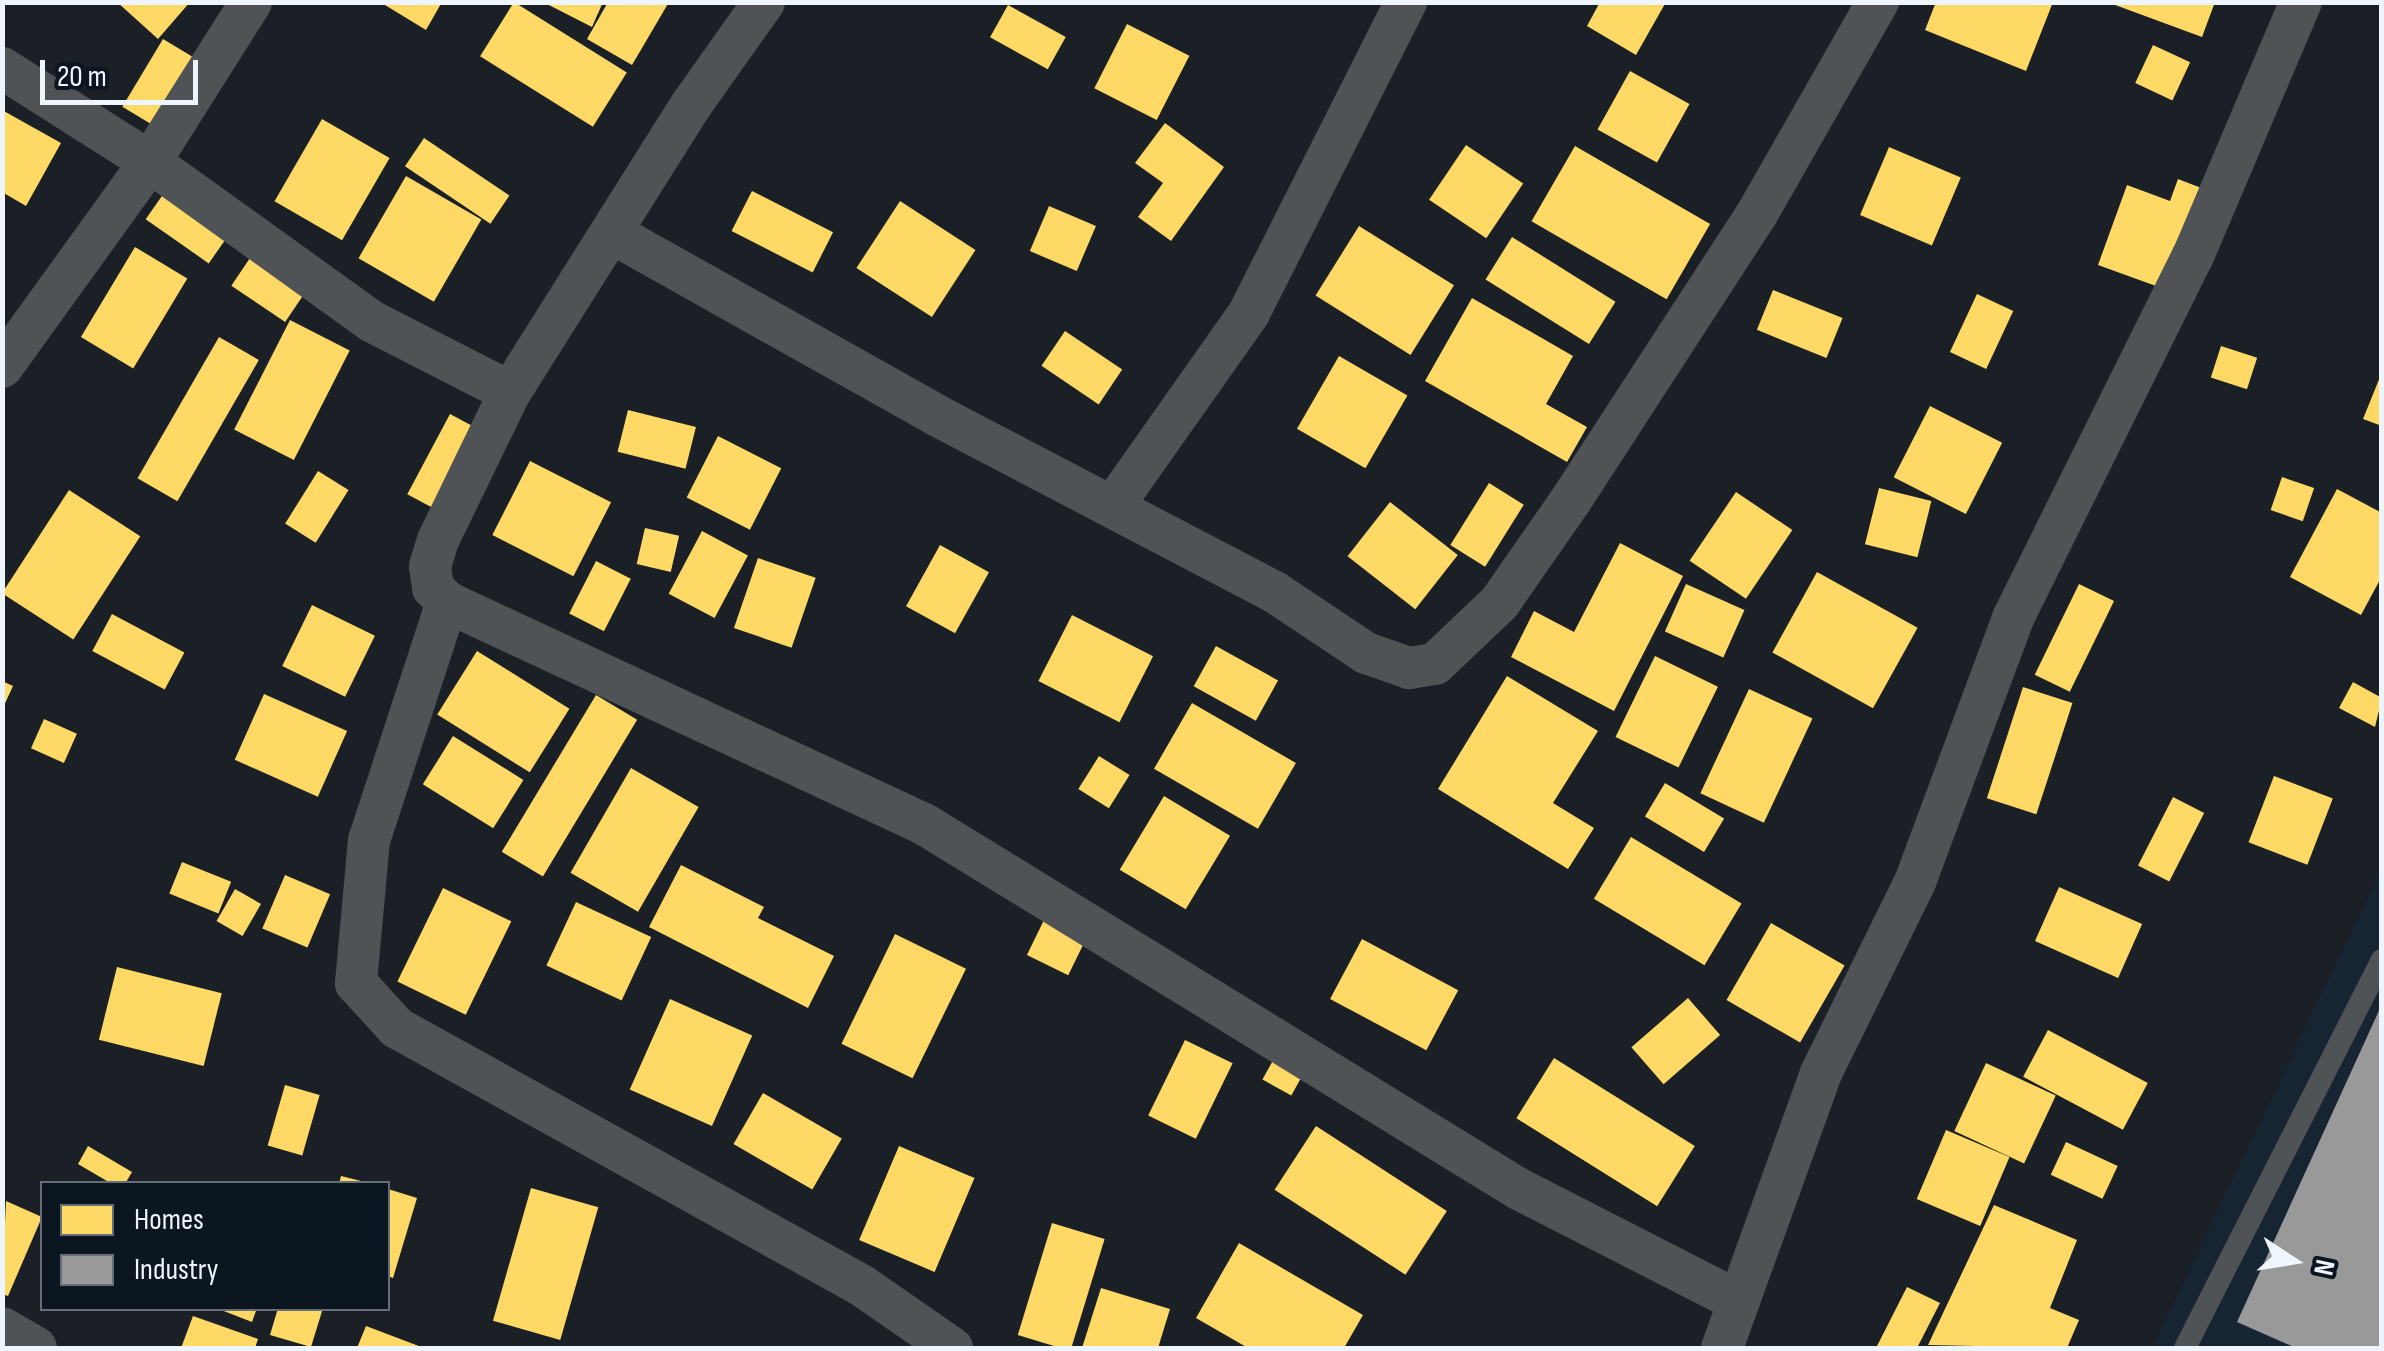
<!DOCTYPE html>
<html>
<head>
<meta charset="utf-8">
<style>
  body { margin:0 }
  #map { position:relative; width:2384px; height:1351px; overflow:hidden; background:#1a2025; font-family:"Sofia Sans Condensed",sans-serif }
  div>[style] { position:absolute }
  .built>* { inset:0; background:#172533 }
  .homes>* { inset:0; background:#ffd966; transform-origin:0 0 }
  .industry>* { inset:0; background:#999 }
  .lane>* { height:22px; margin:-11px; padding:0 11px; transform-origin:11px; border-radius:11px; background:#505355 }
  .street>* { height:42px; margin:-21px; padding:0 21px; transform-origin:21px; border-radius:21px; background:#505355 }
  span { translate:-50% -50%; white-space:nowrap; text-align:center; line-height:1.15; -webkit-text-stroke:10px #0c1621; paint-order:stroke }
  .frame { position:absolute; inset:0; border:5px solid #eef5fc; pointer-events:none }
  .legend { position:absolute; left:40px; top:1181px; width:350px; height:130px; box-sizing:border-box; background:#0c1621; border:2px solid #666f79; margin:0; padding:12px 18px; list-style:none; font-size:30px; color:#eef5fc }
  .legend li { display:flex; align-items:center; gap:20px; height:50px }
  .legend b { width:50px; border:2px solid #666f79 }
  .north { position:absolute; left:2244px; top:1211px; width:100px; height:100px; -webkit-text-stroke:8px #0c1621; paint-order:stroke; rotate:102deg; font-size:28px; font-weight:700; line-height:40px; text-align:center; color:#eef5fc }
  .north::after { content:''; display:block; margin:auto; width:35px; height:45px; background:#eef5fc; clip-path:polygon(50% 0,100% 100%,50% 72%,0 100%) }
  .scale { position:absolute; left:40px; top:60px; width:158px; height:45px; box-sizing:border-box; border:5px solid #eef5fc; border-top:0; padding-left:12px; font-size:30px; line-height:35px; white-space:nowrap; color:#eef5fc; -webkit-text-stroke:8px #0c1621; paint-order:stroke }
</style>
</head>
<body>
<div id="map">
  <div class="built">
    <i style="clip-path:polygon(2381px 870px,2381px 1348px,2152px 1348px)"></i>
  </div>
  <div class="homes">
    <i style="clip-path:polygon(117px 2px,190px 2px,158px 39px)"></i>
    <i style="clip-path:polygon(380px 2px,442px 2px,426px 30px)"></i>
    <i style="left:514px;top:2px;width:133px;height:64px;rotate:32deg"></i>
    <i style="clip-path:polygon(543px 2px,603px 2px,592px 27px)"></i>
    <i style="clip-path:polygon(608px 2px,669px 2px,632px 65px,587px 39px)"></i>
    <i style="clip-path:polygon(1600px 2px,1666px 2px,1636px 55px,1587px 26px)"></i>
    <i style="clip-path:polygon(1936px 2px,2053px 2px,2026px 71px,1925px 30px)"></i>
    <i style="clip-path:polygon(2107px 2px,2215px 2px,2202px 37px)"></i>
    <i style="left:1008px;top:5px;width:66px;height:37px;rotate:29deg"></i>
    <i style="left:1127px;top:24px;width:70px;height:72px;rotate:27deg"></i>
    <i style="left:163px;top:39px;width:49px;height:79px;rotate:31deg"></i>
    <i style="left:2153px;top:45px;width:41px;height:42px;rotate:25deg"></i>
    <i style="left:1630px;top:71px;width:68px;height:67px;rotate:29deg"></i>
    <i style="clip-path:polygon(2px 110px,61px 143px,26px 206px,2px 192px)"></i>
    <i style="left:322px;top:119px;width:78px;height:95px;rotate:30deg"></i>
    <i style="clip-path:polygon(1165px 123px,1224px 167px,1171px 241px,1138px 217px,1163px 183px,1135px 163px)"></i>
    <i style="left:424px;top:138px;width:103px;height:34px;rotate:34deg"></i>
    <i style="left:1466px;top:145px;width:69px;height:66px;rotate:34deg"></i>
    <i style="left:1575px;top:146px;width:156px;height:87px;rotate:30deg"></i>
    <i style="left:1889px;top:147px;width:78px;height:74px;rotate:23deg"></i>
    <i style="left:406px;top:176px;width:87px;height:95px;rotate:30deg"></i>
    <i style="clip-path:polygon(2178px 179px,2204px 189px,2167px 290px,2098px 265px,2127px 185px,2170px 201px)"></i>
    <i style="left:752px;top:191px;width:91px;height:45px;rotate:27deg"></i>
    <i style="left:164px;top:193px;width:77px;height:32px;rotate:35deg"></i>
    <i style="left:900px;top:201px;width:90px;height:80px;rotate:33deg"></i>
    <i style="left:1049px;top:206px;width:51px;height:49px;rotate:23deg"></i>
    <i style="left:1359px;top:226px;width:112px;height:82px;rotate:32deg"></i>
    <i style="left:1512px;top:237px;width:122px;height:50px;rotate:32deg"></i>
    <i style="left:135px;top:247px;width:61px;height:105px;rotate:31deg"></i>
    <i style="left:252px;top:255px;width:65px;height:37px;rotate:34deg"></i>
    <i style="left:1773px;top:290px;width:75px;height:43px;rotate:22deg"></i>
    <i style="left:1977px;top:294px;width:40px;height:64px;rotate:25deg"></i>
    <i style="clip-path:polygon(1472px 298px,1573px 356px,1546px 404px,1587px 427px,1567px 462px,1425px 381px)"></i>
    <i style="left:290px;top:320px;width:67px;height:123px;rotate:27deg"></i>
    <i style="left:1065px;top:331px;width:69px;height:42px;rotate:34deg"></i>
    <i style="left:219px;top:337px;width:46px;height:163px;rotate:30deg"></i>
    <i style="left:2221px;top:346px;width:38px;height:33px;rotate:18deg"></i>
    <i style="left:1339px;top:356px;width:79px;height:84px;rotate:30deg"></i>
    <i style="clip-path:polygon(2382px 372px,2382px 426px,2363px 419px)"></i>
    <i style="left:1930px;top:406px;width:81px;height:80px;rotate:27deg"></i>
    <i style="left:628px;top:410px;width:70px;height:43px;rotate:14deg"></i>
    <i style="left:450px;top:414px;width:43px;height:91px;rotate:28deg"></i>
    <i style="left:718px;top:436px;width:71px;height:69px;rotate:27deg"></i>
    <i style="left:530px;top:461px;width:91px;height:83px;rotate:27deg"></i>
    <i style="left:318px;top:471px;width:36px;height:62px;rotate:32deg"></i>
    <i style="left:2282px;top:477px;width:34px;height:35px;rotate:19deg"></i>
    <i style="left:1489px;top:483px;width:41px;height:73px;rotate:32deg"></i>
    <i style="left:1879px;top:488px;width:54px;height:58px;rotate:14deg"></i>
    <i style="clip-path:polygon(2337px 489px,2382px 513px,2382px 576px,2361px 615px,2290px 577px)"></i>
    <i style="left:69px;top:490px;width:85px;height:123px;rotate:33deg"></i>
    <i style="left:1736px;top:492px;width:68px;height:83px;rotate:34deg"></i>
    <i style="left:1390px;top:502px;width:86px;height:69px;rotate:38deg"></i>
    <i style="left:645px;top:528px;width:35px;height:37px;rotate:13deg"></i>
    <i style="left:702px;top:531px;width:52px;height:71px;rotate:28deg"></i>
    <i style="clip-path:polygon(1620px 543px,1683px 576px,1614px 711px,1511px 657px,1534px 611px,1574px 632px)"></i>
    <i style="left:940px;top:545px;width:56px;height:70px;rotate:29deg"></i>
    <i style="left:758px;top:558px;width:61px;height:74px;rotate:19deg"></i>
    <i style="left:596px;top:561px;width:39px;height:59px;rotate:27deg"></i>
    <i style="left:1817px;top:572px;width:115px;height:92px;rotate:29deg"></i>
    <i style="left:1686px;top:584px;width:64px;height:52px;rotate:24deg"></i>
    <i style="left:2079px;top:584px;width:39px;height:101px;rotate:26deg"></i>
    <i style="left:312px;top:605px;width:70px;height:68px;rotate:26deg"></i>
    <i style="left:112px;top:614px;width:82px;height:42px;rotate:28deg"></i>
    <i style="left:1072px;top:615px;width:91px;height:74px;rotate:27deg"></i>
    <i style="left:1216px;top:646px;width:71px;height:46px;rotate:29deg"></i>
    <i style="left:477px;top:651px;width:109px;height:75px;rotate:32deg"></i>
    <i style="left:1655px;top:656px;width:70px;height:90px;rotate:26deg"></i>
    <i style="clip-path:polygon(1507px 676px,1598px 731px,1553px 803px,1594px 828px,1568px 869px,1438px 789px)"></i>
    <i style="clip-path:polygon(2px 681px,13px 686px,2px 710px)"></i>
    <i style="clip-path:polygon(2353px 682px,2382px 698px,2375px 727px,2339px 708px)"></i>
    <i style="left:2023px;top:687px;width:52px;height:117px;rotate:18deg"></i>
    <i style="left:1749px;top:689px;width:70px;height:115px;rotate:25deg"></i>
    <i style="left:264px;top:694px;width:91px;height:72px;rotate:24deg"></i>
    <i style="left:596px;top:695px;width:48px;height:183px;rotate:31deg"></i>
    <i style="left:1192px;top:703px;width:120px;height:76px;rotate:30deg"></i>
    <i style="left:44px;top:719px;width:36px;height:32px;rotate:24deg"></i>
    <i style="left:453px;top:736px;width:83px;height:57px;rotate:32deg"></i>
    <i style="left:1099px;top:756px;width:36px;height:39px;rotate:32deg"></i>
    <i style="left:631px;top:768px;width:78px;height:121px;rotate:30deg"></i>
    <i style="left:2274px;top:776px;width:63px;height:71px;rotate:21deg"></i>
    <i style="left:1665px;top:783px;width:69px;height:39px;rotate:31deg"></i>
    <i style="left:1164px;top:796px;width:77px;height:86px;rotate:31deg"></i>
    <i style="left:2173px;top:797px;width:35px;height:77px;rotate:27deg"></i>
    <i style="left:1631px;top:837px;width:129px;height:72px;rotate:31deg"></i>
    <i style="left:182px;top:862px;width:53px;height:34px;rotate:22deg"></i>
    <i style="clip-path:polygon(681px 865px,764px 907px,758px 918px,834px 956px,808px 1008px,649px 927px)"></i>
    <i style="left:285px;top:875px;width:49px;height:58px;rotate:23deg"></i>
    <i style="left:2059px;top:887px;width:91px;height:59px;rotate:24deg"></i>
    <i style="left:443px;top:888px;width:76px;height:104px;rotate:26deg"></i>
    <i style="left:235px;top:889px;width:30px;height:37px;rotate:30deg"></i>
    <i style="left:576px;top:902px;width:83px;height:70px;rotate:25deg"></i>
    <i style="left:1044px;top:920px;width:46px;height:39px;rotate:26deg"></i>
    <i style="left:1771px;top:923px;width:85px;height:89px;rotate:30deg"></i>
    <i style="left:895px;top:934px;width:79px;height:122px;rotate:26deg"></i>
    <i style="left:1362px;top:939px;width:109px;height:68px;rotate:28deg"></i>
    <i style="left:117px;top:967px;width:108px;height:75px;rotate:14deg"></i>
    <i style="left:1688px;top:998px;width:49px;height:75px;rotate:49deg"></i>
    <i style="left:670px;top:999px;width:90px;height:99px;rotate:24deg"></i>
    <i style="left:2048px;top:1030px;width:113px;height:53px;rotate:28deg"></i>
    <i style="left:1185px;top:1040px;width:53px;height:84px;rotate:26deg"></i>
    <i style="left:1276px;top:1055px;width:33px;height:28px;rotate:29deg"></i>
    <i style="left:1554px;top:1058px;width:166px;height:71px;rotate:32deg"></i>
    <i style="left:1986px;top:1063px;width:77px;height:75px;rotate:25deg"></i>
    <i style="left:285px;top:1085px;width:36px;height:63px;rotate:16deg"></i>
    <i style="left:763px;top:1093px;width:91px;height:59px;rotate:30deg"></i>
    <i style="left:1316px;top:1126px;width:156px;height:76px;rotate:33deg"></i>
    <i style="left:1946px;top:1130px;width:69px;height:75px;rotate:23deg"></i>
    <i style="left:2066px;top:1142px;width:57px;height:36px;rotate:25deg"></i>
    <i style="clip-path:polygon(88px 1146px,132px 1172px,125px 1184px,112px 1184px,78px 1164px)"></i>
    <i style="left:899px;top:1146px;width:82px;height:102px;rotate:23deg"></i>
    <i style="clip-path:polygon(341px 1176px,365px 1182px,365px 1184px,339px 1184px)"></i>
    <i style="left:531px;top:1188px;width:70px;height:138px;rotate:16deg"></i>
    <i style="clip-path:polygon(388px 1189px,417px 1198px,393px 1278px,388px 1276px)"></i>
    <i style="clip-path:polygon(6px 1201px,42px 1217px,8px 1296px,2px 1294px)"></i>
    <i style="clip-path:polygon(1994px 1205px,2077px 1240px,2050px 1308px,2079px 1320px,2067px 1348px,1928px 1345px)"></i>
    <i style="left:1052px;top:1223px;width:55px;height:117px;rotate:17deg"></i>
    <i style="clip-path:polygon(1239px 1243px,1363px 1315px,1344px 1348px,1248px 1348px,1196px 1318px)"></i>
    <i style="clip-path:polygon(1907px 1287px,1940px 1303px,1917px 1348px,1882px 1348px,1877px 1346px)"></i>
    <i style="clip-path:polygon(1101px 1288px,1170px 1309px,1158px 1348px,1082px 1348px)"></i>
    <i style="clip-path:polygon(216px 1308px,257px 1308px,252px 1322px)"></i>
    <i style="clip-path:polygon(278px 1308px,323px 1308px,311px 1347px,270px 1335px)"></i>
    <i style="clip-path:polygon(193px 1316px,258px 1339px,255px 1348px,181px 1348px)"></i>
    <i style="clip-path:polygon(366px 1326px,424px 1348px,357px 1348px)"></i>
  </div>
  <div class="industry">
    <i style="clip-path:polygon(2382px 1004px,2382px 1348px,2296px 1348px,2237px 1322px)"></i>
  </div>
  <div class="lane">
    <i style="left:2185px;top:1348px;width:435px;rotate:-63.1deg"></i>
  </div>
  <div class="street">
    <i style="left:764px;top:2px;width:126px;rotate:125.3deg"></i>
    <i style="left:691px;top:105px;width:339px;rotate:122.2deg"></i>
    <i style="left:510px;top:392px;width:165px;rotate:115.9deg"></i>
    <i style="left:438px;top:540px;width:27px;rotate:107deg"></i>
    <i style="left:430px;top:566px;width:22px;rotate:82deg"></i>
    <i style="left:433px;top:588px;width:20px;rotate:45deg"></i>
    <i style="left:447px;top:602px;width:526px;rotate:24.96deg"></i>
    <i style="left:924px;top:824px;width:698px;rotate:31.53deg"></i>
    <i style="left:1519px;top:1189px;width:244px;rotate:27.1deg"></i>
    <i style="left:2px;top:68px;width:175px;rotate:32.4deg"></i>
    <i style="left:150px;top:162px;width:272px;rotate:35.7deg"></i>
    <i style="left:371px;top:321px;width:156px;rotate:27.1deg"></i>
    <i style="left:612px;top:233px;width:372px;rotate:29.3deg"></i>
    <i style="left:936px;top:415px;width:380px;rotate:27.6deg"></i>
    <i style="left:1273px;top:591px;width:112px;rotate:33.7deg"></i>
    <i style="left:1366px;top:653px;width:46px;rotate:19.2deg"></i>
    <i style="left:1409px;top:668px;width:26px;rotate:-9deg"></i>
    <i style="left:1435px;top:664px;width:90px;rotate:-43.6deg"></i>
    <i style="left:1500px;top:602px;width:124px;rotate:-55.2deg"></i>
    <i style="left:1571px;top:500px;width:343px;rotate:-57deg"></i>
    <i style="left:1758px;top:212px;width:242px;rotate:-60.3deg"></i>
    <i style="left:2px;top:367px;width:253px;rotate:-54.2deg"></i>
    <i style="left:150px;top:162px;width:189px;rotate:-57.7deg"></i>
    <i style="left:1113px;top:506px;width:236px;rotate:-54.8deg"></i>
    <i style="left:1249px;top:313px;width:348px;rotate:-63.2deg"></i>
    <i style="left:447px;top:602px;width:250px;rotate:108.1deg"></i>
    <i style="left:369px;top:840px;width:144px;rotate:95.2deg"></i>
    <i style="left:356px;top:983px;width:61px;rotate:47.7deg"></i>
    <i style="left:397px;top:1028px;width:530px;rotate:28.98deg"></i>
    <i style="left:861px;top:1285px;width:111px;rotate:34.7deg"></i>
    <i style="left:2px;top:1328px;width:39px;rotate:30deg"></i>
    <i style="left:1722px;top:1348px;width:292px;rotate:-70.2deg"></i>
    <i style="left:1821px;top:1073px;width:213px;rotate:-63.8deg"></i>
    <i style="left:1915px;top:882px;width:282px;rotate:-69.6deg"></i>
    <i style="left:2013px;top:618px;width:404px;rotate:-63.6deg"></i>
    <i style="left:2193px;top:256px;width:276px;rotate:-67deg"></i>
  </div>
  <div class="frame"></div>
  <ul class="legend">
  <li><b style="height:28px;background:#ffd966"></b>Homes</li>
  <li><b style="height:28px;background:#999"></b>Industry</li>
  </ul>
  <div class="north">N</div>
  <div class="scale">20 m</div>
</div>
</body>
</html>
